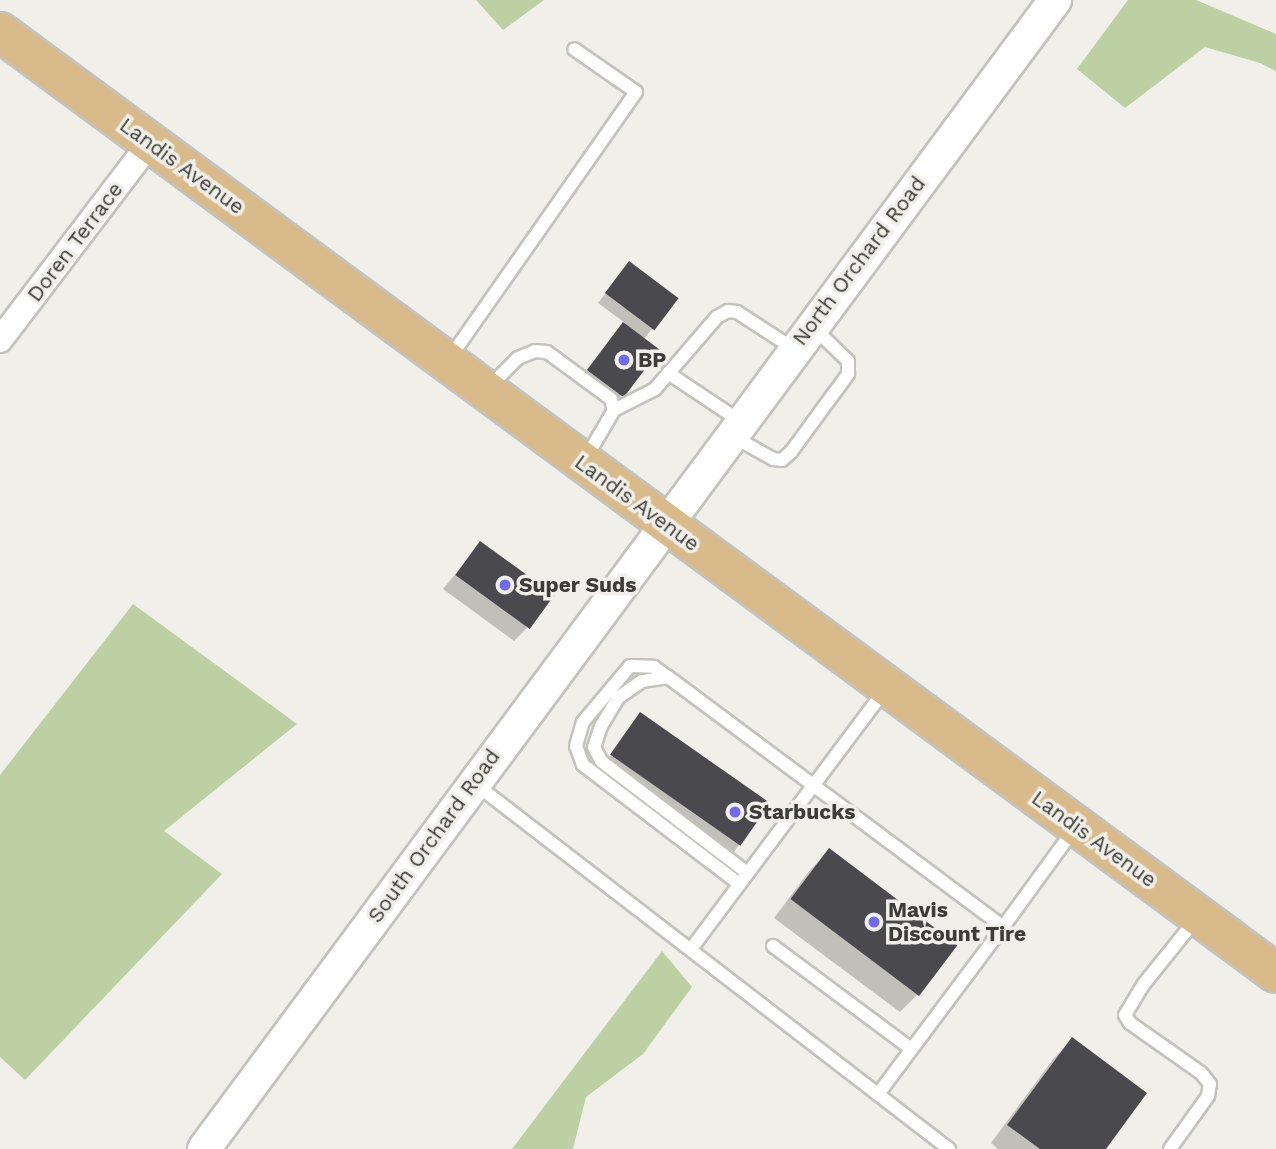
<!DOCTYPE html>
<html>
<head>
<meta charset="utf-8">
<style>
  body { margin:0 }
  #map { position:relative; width:1276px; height:1149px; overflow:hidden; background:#f0efe9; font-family:"Work Sans",sans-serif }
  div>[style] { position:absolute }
  .green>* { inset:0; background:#bcd0a3 }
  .shadow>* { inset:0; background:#0003; transform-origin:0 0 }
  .building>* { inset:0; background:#49494e; transform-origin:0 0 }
  .roads { filter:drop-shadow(2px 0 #c3c2bc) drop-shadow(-2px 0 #c3c2bc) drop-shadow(0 2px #c3c2bc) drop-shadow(0 -2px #c3c2bc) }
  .service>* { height:12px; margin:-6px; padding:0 6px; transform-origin:6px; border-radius:6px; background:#fff }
  .minor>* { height:24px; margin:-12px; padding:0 12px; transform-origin:12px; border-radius:12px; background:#fff }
  .tertiary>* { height:32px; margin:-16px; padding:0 16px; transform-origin:16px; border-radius:16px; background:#fff }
  .primary>* { height:38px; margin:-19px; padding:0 19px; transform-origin:19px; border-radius:19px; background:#d8ba8b }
  .dots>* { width:19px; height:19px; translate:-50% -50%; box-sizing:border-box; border:4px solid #f0efe9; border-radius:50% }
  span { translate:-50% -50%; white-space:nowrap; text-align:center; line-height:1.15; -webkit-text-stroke:7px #f0efe9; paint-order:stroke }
  .street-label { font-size:21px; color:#3c3c39 }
  .poi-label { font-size:21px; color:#3c3c39; font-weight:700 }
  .left { translate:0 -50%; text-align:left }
</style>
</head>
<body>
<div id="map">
  <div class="green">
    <i style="clip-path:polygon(476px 0,544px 0,503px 30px)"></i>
    <i style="clip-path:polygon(1128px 0,1196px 0,1276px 34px,1276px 71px,1260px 63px,1205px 47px,1125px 108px,1077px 69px)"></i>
    <i style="clip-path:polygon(133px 604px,297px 724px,164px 831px,222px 874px,25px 1080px,0 1057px,0 775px)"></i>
    <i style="clip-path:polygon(662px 951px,692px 987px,643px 1054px,586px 1097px,573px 1149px,512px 1149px)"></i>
  </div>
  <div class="shadow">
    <i style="clip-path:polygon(629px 263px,677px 298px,643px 340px,619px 400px,584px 375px,625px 323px,598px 303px)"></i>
    <i style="clip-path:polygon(481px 543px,527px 628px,514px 641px,443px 589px)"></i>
    <i style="left:640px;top:714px;width:156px;height:68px;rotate:35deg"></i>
    <i style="clip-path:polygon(829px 851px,918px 994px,900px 1012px,774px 918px,811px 869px)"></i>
    <i style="clip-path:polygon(1072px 1040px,1104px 1149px,998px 1149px,991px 1143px,1054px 1058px)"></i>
  </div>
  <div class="building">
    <i style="left:629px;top:261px;width:62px;height:40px;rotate:37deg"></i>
    <i style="left:623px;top:322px;width:46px;height:60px;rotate:37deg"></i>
    <i style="left:480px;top:541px;width:92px;height:42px;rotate:36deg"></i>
    <i style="left:640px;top:712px;width:159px;height:52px;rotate:35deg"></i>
    <i style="left:829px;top:848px;width:161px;height:64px;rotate:37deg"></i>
    <i style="clip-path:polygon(1072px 1037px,1147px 1093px,1106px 1149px,1040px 1149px,1007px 1125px)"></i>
  </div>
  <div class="roads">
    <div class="service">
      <i style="left:449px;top:359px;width:326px;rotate:-55deg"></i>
      <i style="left:636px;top:92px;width:75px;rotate:-145.3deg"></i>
      <i style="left:668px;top:373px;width:87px;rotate:33.7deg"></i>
      <i style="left:488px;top:388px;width:42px;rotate:-45deg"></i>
      <i style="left:518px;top:358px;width:18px;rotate:-22deg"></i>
      <i style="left:535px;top:351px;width:12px;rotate:5deg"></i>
      <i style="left:547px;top:352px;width:79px;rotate:36.3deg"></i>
      <i style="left:611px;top:399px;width:11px;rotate:75deg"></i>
      <i style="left:614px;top:410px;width:56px;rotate:120.3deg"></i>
      <i style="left:614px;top:410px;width:46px;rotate:-27.1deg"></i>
      <i style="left:655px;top:389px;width:95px;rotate:-49.3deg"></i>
      <i style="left:717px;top:317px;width:13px;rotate:-29deg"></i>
      <i style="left:728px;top:311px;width:9px;rotate:6deg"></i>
      <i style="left:737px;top:312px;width:68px;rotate:33deg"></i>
      <i style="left:734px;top:437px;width:45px;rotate:29.4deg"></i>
      <i style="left:773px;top:459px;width:9px;rotate:6deg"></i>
      <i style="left:782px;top:460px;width:12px;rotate:-42deg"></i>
      <i style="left:791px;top:452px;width:97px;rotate:-53.8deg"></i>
      <i style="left:848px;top:374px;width:13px;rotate:-90deg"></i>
      <i style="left:848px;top:361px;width:47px;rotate:-135.9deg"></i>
      <i style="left:668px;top:677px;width:26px;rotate:171deg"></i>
      <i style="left:642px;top:681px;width:29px;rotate:145deg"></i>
      <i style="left:618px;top:698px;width:33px;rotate:121deg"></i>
      <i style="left:601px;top:726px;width:22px;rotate:108deg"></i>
      <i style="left:594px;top:747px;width:16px;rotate:63deg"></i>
      <i style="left:601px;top:761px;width:183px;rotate:37.4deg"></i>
      <i style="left:474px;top:783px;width:600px;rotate:37.62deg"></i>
      <i style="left:738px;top:883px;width:195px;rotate:-142.7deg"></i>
      <i style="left:583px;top:765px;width:20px;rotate:-110deg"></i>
      <i style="left:576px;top:746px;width:25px;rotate:-74deg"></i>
      <i style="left:583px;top:722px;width:73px;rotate:-50deg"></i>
      <i style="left:630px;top:666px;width:24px;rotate:2deg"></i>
      <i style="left:654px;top:667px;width:17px;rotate:36deg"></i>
      <i style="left:668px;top:677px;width:418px;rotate:36.7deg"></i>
      <i style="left:1003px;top:927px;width:209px;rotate:126.8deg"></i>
      <i style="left:1003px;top:927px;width:122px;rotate:-54deg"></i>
      <i style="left:773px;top:946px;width:172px;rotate:36.7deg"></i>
      <i style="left:691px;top:949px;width:324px;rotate:-53.2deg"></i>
      <i style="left:1170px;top:1149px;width:65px;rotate:-54.4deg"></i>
      <i style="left:1208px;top:1096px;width:12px;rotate:-81deg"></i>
      <i style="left:1210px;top:1084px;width:14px;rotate:-129deg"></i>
      <i style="left:1201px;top:1073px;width:87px;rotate:-144.8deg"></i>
      <i style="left:1130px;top:1023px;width:9px;rotate:-122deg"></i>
      <i style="left:1125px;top:1015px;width:35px;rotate:-59deg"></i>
      <i style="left:1143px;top:985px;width:85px;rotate:-51.2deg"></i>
    </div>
    <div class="minor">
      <i style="left:0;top:340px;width:248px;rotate:-52.7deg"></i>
    </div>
    <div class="tertiary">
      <i style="left:204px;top:1149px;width:1430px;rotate:-53.47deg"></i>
    </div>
    <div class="primary">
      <i style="left:0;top:32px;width:1585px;rotate:36.41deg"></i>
    </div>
  </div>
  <div class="dots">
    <i style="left:624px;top:360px;background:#706ce6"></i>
    <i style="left:505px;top:585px;background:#706ce6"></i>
    <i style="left:735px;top:812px;background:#706ce6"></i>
    <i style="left:874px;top:922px;background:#706ce6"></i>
  </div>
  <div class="street-label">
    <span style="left:182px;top:166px;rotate:36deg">Landis Avenue</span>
    <span style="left:75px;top:242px;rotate:-53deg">Doren Terrace</span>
    <span style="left:859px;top:261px;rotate:-53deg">North Orchard Road</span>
    <span style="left:637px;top:503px;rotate:36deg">Landis Avenue</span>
    <span style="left:434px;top:836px;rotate:-54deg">South Orchard Road</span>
    <span style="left:1094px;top:839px;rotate:36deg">Landis Avenue</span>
  </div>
  <div class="poi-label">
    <span class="left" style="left:638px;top:360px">BP</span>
    <span class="left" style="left:519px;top:585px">Super Suds</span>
    <span class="left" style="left:749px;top:812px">Starbucks</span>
    <span class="left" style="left:888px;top:922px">Mavis<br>Discount Tire</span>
  </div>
</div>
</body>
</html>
